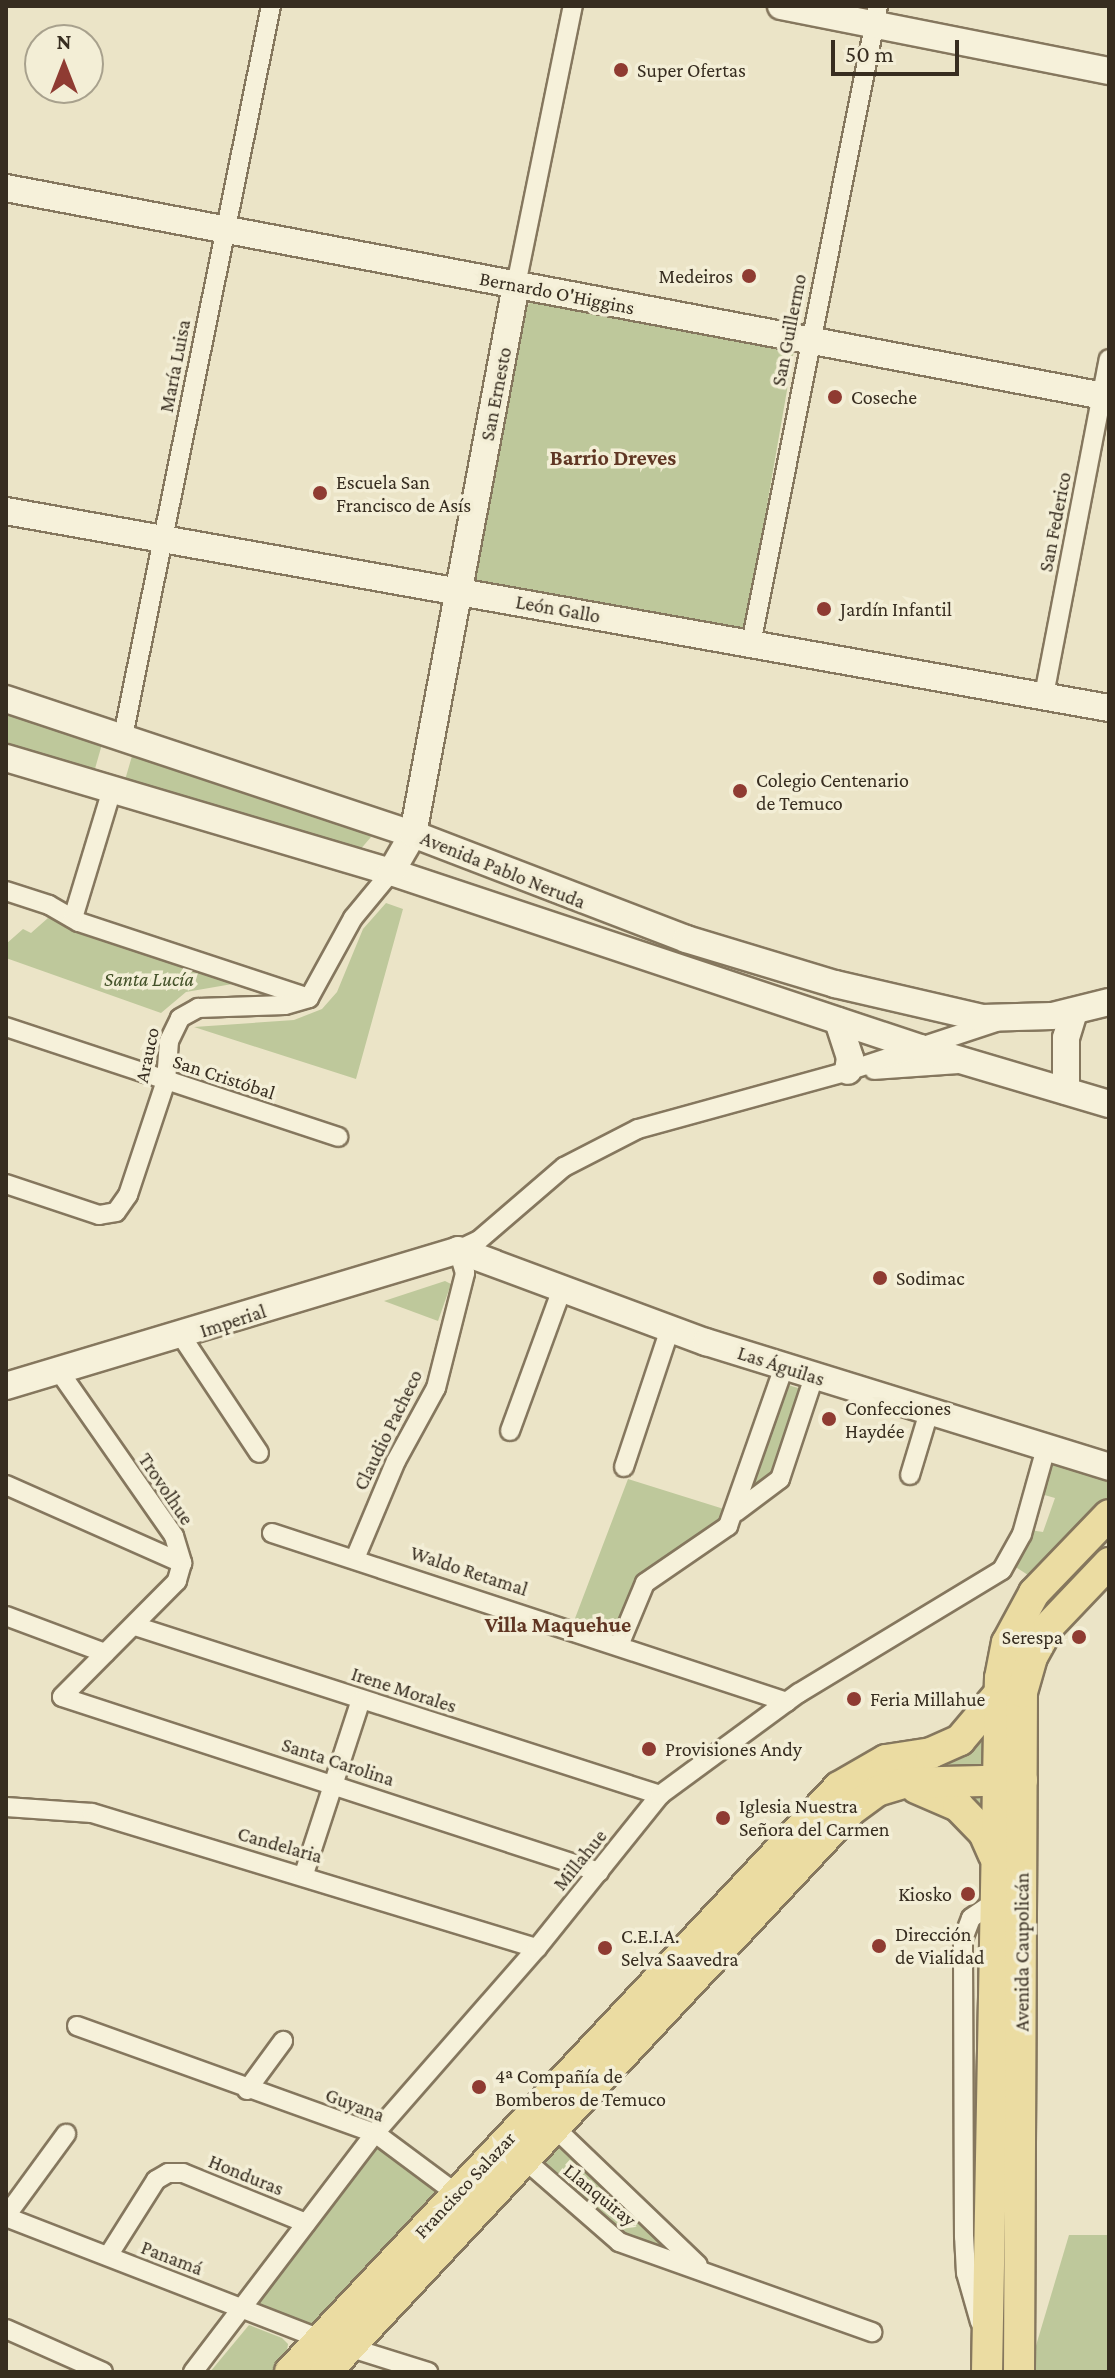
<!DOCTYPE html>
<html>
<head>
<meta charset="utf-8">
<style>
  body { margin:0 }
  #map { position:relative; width:1115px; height:2378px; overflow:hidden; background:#ebe4c7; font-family:"Crimson Pro",serif }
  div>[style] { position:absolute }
  .green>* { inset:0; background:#bec89b; transform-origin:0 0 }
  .roads { filter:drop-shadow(2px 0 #85775e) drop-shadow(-2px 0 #85775e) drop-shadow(0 2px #85775e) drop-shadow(0 -2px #85775e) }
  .street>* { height:18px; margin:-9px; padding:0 9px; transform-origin:9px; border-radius:9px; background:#f6f1da }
  .secondary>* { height:26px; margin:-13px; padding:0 13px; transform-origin:13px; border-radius:13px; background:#f6f1da }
  .primary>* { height:30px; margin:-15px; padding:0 15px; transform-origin:15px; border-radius:15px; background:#ebdca2 }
  .dots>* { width:22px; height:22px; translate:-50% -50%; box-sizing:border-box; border:4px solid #f3eed6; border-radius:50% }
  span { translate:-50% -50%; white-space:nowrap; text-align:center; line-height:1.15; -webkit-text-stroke:7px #f3eed6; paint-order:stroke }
  .poi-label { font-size:20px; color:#372d20 }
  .left { translate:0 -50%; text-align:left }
  .right { translate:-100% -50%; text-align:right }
  .street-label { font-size:20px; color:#372d20 }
  .park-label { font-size:20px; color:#435128; font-style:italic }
  .neighbourhood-label { font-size:22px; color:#603623; font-weight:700 }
  .frame { position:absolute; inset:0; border:8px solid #372d20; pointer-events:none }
  .north { position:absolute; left:24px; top:24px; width:80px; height:80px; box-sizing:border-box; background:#f3eed6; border:2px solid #a8a18d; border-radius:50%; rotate:0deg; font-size:22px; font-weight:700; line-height:32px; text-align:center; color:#372d20 }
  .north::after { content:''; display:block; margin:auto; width:28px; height:36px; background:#8f3b32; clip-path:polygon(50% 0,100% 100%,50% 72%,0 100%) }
  .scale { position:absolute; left:831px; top:40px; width:128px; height:36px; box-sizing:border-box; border:4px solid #372d20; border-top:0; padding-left:10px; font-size:24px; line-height:28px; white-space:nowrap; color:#372d20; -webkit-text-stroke:6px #f3eed6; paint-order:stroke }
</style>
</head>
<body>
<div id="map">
  <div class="green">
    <i style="clip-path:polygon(538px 297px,794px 350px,746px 626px,738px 632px,478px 588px,474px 572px,523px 309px)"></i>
    <i style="left:6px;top:709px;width:102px;height:35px;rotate:16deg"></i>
    <i style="clip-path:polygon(132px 756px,365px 829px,371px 837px,359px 851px,125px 780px)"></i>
    <i style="clip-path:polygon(386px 903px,403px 909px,356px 1079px,194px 1027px,294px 1020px,322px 1009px,337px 992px,363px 929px)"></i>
    <i style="clip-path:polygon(48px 918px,74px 926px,244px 982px,186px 992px,161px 1013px,6px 958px,6px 944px,23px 929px,31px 933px)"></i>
    <i style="clip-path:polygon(445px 1281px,451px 1284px,438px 1321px,384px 1301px)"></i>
    <i style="clip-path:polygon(781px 1383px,805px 1390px,769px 1491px,746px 1493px)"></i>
    <i style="clip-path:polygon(1046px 1448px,1109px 1467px,1109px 1515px,1042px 1584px,1008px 1562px,1023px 1529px,1043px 1532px,1055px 1498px,1034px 1492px)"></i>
    <i style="clip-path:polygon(628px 1479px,727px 1510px,703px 1537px,644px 1571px,612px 1633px,574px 1621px)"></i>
    <i style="clip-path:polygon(997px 1696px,996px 1858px,976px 1822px,943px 1797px,903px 1783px,877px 1791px,851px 1810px,555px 2128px,700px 2267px,619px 2242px,524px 2160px,475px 2208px,456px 2194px,322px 2339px,241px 2308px,375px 2133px,456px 2193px,840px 1787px,886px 1760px,931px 1753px,960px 1740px)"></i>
    <i style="clip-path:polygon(1069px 2235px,1109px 2235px,1109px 2372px,1035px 2372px,1035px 2349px)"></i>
    <i style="clip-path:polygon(249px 2325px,282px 2338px,288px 2344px,286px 2358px,272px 2372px,210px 2372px)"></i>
  </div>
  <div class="roads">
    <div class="street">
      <i style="left:516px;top:285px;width:285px;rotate:-78.5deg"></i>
      <i style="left:751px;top:644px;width:651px;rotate:-78.74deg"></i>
      <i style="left:1044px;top:695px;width:342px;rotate:-79.1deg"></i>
      <i style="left:123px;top:736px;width:745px;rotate:-78.54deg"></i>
      <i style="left:6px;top:891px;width:45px;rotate:18deg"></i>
      <i style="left:49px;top:905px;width:34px;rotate:30deg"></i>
      <i style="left:79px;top:922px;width:242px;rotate:18.3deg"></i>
      <i style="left:73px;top:918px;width:134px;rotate:-73.1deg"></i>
      <i style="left:6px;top:1027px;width:350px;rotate:18.3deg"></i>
      <i style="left:874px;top:1070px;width:83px;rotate:-4.1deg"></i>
      <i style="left:6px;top:1184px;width:98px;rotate:18.4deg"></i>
      <i style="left:99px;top:1215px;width:17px;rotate:-10deg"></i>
      <i style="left:116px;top:1212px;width:21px;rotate:-55deg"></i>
      <i style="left:128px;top:1195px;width:120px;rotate:-71.6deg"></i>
      <i style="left:166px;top:1081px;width:40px;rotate:-85.7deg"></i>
      <i style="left:169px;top:1041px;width:25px;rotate:-64deg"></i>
      <i style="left:180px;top:1018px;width:21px;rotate:-29deg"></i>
      <i style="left:198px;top:1008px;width:87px;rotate:-2deg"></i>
      <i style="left:285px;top:1005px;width:25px;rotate:-16deg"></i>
      <i style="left:309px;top:998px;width:91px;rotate:-61.2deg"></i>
      <i style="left:353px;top:918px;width:60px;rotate:-50.4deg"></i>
      <i style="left:182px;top:1337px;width:139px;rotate:56.4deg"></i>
      <i style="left:59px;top:1371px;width:201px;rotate:55.1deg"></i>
      <i style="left:174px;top:1536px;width:28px;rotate:73deg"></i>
      <i style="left:182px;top:1563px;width:19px;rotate:106deg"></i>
      <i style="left:177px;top:1581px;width:163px;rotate:134.8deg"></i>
      <i style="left:62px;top:1697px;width:565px;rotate:18.05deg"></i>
      <i style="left:510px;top:1431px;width:148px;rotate:-69.9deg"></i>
      <i style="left:624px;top:1467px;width:145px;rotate:-71.6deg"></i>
      <i style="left:910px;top:1475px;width:66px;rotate:-73.2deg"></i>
      <i style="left:6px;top:1485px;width:193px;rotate:23.9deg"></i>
      <i style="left:736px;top:1512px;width:55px;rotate:-36.9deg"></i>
      <i style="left:780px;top:1479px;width:108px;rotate:-71.6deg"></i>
      <i style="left:272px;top:1533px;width:542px;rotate:18.17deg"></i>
      <i style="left:356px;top:1556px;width:103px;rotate:-67.2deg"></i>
      <i style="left:396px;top:1461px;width:83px;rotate:-61.3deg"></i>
      <i style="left:436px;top:1388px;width:119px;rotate:-75.8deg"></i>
      <i style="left:465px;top:1273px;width:24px;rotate:-107deg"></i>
      <i style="left:458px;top:1250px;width:23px;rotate:-25deg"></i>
      <i style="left:479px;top:1240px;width:112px;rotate:-40.7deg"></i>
      <i style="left:564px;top:1167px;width:83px;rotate:-27.2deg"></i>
      <i style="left:638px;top:1129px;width:218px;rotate:-15.4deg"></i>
      <i style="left:848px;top:1071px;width:156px;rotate:-18.3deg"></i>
      <i style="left:6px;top:1616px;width:106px;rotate:20.5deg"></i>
      <i style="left:135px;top:1626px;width:552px;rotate:17.84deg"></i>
      <i style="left:620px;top:1643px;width:65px;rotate:-67.4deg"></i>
      <i style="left:645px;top:1583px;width:101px;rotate:-34.5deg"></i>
      <i style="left:728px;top:1526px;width:169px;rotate:-70.6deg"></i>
      <i style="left:6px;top:1807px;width:86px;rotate:4deg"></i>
      <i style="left:92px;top:1813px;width:465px;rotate:16.9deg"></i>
      <i style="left:304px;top:1874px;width:183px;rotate:-71.9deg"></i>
      <i style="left:77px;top:2026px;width:317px;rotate:19.8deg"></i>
      <i style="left:375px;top:2133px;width:112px;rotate:36.7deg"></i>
      <i style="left:247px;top:2090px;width:61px;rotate:-53.7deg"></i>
      <i style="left:555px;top:2128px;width:198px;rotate:43.8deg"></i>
      <i style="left:524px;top:2159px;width:126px;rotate:41.1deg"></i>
      <i style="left:619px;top:2242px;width:269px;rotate:19.6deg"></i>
      <i style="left:6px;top:2216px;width:102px;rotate:-53.8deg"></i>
      <i style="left:6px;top:2217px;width:326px;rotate:21.2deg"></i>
      <i style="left:310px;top:2335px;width:124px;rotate:17.4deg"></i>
      <i style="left:108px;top:2256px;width:90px;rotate:-57.7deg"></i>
      <i style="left:156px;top:2180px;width:14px;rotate:-30deg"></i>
      <i style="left:168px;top:2173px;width:15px"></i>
      <i style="left:183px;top:2173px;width:133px;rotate:22.1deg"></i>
      <i style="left:980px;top:2322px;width:51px;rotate:-105.9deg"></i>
      <i style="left:966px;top:2273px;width:36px;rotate:-93deg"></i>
      <i style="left:964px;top:2237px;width:298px;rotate:-90.2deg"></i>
      <i style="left:963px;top:1939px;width:22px;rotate:-69deg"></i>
      <i style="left:971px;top:1918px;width:29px;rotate:-34deg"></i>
      <i style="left:6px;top:2329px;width:106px;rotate:23.9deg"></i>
      <i style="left:193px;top:2372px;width:300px;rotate:-52.7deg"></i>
      <i style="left:375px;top:2133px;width:246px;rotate:-48.8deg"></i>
      <i style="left:537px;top:1948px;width:196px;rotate:-51.2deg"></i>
      <i style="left:660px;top:1795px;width:172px;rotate:-36.3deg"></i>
      <i style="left:799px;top:1693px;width:237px;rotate:-31.2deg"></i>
      <i style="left:1002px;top:1570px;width:41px;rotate:-60.9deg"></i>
      <i style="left:1022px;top:1534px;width:89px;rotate:-74.4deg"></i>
    </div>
    <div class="secondary">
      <i style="left:781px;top:6px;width:334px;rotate:11.2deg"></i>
      <i style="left:6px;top:188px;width:1123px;rotate:10.73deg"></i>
      <i style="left:6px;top:511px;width:1120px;rotate:10.13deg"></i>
      <i style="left:6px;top:699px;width:429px;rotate:18.4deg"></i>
      <i style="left:413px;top:834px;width:292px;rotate:21deg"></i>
      <i style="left:686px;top:939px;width:156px;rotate:16.8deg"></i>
      <i style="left:835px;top:984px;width:151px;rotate:13deg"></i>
      <i style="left:982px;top:1018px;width:70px;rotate:-1.6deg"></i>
      <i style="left:1052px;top:1016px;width:59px;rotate:-13.8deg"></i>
      <i style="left:6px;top:758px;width:402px;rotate:16.5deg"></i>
      <i style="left:391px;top:872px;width:558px;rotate:18.4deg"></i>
      <i style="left:920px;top:1048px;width:197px;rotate:16.5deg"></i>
      <i style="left:391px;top:872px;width:44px;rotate:-59.9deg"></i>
      <i style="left:413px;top:834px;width:559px;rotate:-79.37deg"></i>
      <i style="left:838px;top:1021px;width:39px;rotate:72deg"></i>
      <i style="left:850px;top:1058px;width:13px;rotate:99deg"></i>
      <i style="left:1066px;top:1091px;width:53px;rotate:-90deg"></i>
      <i style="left:1066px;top:1038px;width:28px;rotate:-73deg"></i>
      <i style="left:6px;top:1386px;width:472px;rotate:-16.7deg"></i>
      <i style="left:458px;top:1250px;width:265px;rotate:20.4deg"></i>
      <i style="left:706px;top:1342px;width:422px;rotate:17.2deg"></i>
    </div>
    <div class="primary">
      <i style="left:916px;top:1788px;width:46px;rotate:23.2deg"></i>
      <i style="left:958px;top:1806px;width:37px;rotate:46deg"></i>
      <i style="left:984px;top:1833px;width:24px;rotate:66deg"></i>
      <i style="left:290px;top:2372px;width:802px;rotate:-46.82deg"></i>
      <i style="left:839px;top:1787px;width:54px;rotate:-29.9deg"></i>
      <i style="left:886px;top:1760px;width:46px;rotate:-8.8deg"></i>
      <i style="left:931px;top:1753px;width:32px;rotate:-24deg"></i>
      <i style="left:960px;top:1740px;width:57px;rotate:-49.9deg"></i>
      <i style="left:326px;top:2372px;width:769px;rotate:-46.95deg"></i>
      <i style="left:851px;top:1810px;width:32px;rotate:-36deg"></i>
      <i style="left:877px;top:1791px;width:27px;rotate:-17deg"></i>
      <i style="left:903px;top:1783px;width:119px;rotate:-1.4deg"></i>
      <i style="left:987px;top:2372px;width:694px;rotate:-88.93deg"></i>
      <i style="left:1000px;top:1678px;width:36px;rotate:-79deg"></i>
      <i style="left:1007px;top:1643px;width:57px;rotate:-61.6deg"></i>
      <i style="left:1034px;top:1593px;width:108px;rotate:-46.1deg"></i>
      <i style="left:1019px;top:2372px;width:680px;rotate:-89.75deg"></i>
      <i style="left:1022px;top:1692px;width:36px;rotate:-74deg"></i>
      <i style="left:1032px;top:1657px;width:35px;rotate:-61deg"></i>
      <i style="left:1049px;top:1626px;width:87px;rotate:-46.4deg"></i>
    </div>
  </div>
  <div class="dots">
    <i style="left:621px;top:70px;background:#8f3b32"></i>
    <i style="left:749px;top:276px;background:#8f3b32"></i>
    <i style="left:835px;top:397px;background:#8f3b32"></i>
    <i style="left:320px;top:493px;background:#8f3b32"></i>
    <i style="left:824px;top:609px;background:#8f3b32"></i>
    <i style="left:740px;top:791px;background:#8f3b32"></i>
    <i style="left:880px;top:1278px;background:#8f3b32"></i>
    <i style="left:829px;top:1419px;background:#8f3b32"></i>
    <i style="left:1079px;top:1637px;background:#8f3b32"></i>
    <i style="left:854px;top:1699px;background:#8f3b32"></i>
    <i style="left:649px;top:1749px;background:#8f3b32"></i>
    <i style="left:723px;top:1818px;background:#8f3b32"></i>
    <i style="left:968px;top:1894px;background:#8f3b32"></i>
    <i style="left:879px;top:1946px;background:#8f3b32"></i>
    <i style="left:605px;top:1948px;background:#8f3b32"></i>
    <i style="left:479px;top:2087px;background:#8f3b32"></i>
  </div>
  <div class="poi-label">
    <span class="left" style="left:637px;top:70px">Super Ofertas</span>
    <span class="right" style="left:733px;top:276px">Medeiros</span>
    <span class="left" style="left:851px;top:397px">Coseche</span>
    <span class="left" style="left:336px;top:494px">Escuela San<br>Francisco de Asís</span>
    <span class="left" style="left:840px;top:609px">Jardín Infantil</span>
    <span class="left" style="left:756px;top:792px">Colegio Centenario<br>de Temuco</span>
    <span class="left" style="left:896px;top:1278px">Sodimac</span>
    <span class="left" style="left:845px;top:1420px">Confecciones<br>Haydée</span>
    <span class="right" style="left:1063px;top:1637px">Serespa</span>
    <span class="left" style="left:870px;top:1699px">Feria Millahue</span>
    <span class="left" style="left:665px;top:1749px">Provisiones Andy</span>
    <span class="left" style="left:739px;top:1818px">Iglesia Nuestra<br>Señora del Carmen</span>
    <span class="right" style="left:952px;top:1894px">Kiosko</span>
    <span class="left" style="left:895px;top:1946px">Dirección<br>de Vialidad</span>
    <span class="left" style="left:621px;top:1948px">C.E.I.A.<br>Selva Saavedra</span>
    <span class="left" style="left:495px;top:2088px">4ª Compañía de<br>Bomberos de Temuco</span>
  </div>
  <div class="street-label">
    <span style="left:557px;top:293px;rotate:11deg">Bernardo O'Higgins</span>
    <span style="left:789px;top:330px;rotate:-79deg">San Guillermo</span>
    <span style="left:175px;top:366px;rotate:-79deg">María Luisa</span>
    <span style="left:496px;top:394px;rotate:-79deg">San Ernesto</span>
    <span style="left:1055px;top:522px;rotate:-79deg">San Federico</span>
    <span style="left:558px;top:609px;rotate:10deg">León Gallo</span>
    <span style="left:503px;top:870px;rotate:22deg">Avenida Pablo Neruda</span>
    <span style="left:147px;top:1055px;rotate:-78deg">Arauco</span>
    <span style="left:224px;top:1077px;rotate:18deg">San Cristóbal</span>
    <span style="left:233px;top:1321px;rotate:-18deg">Imperial</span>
    <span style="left:781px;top:1366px;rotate:18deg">Las Águilas</span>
    <span style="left:388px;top:1430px;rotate:-64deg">Claudio Pacheco</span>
    <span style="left:166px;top:1489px;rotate:56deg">Trovolhue</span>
    <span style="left:469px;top:1571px;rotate:18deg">Waldo Retamal</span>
    <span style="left:404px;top:1690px;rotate:18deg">Irene Morales</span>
    <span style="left:338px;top:1762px;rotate:18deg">Santa Carolina</span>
    <span style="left:280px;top:1845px;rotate:16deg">Candelaria</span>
    <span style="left:580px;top:1860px;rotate:-51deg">Millahue</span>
    <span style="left:1022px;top:1952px;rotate:-90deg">Avenida Caupolicán</span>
    <span style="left:355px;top:2105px;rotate:21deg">Guyana</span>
    <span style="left:246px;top:2175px;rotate:22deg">Honduras</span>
    <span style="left:465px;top:2185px;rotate:-47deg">Francisco Salazar</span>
    <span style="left:600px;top:2195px;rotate:39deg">Llanquiray</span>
    <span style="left:172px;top:2258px;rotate:21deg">Panamá</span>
  </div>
  <div class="park-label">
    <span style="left:149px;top:979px">Santa Lucía</span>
  </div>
  <div class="neighbourhood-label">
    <span style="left:613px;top:458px">Barrio Dreves</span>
    <span style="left:558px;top:1625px">Villa Maquehue</span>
  </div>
  <div class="frame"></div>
  <div class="north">N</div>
  <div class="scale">50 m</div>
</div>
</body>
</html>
